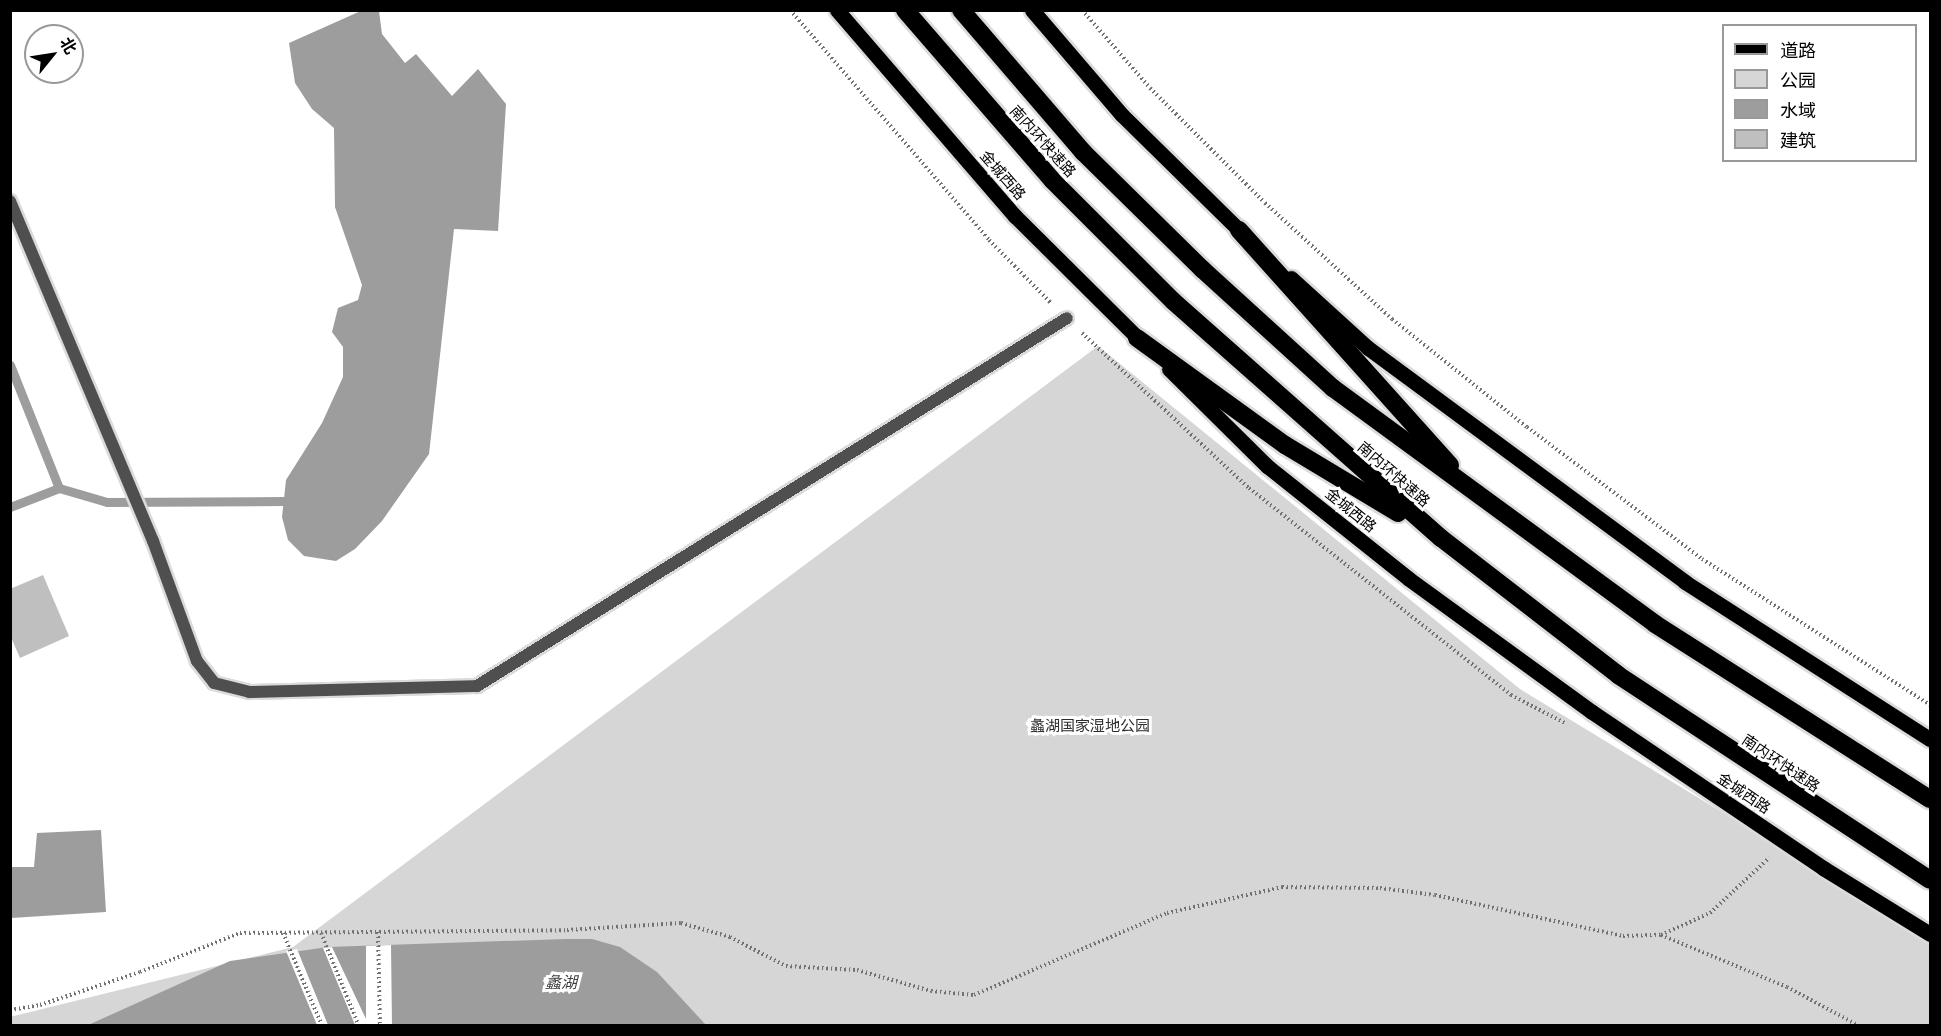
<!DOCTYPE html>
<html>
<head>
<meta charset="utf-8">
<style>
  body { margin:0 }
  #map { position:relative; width:1941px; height:1036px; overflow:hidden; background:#fff; font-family:Arial,"Noto Sans SC",sans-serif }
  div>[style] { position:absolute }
  .green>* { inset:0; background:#d6d6d6 }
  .water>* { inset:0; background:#9d9d9d }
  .pier>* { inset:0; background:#fff }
  .stream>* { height:9px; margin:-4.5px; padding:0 4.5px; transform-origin:4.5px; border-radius:4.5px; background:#9d9d9d }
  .building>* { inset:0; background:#bfbfbf }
  .path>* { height:4px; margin-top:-2px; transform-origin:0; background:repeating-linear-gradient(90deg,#717171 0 1.5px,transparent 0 4.5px) }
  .roads { filter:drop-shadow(2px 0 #dbdbdb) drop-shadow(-2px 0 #dbdbdb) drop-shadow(0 2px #dbdbdb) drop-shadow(0 -2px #dbdbdb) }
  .street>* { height:12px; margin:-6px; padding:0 6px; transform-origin:6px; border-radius:6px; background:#4f4f4f }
  .primary>* { height:15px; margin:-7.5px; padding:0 7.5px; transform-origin:7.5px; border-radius:7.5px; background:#000 }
  .highway>* { height:18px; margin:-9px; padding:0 9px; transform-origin:9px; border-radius:9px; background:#000 }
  span { translate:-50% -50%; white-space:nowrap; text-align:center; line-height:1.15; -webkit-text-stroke:6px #fff; paint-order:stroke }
  .street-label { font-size:15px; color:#000 }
  .park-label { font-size:15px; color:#2d2d2d }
  .water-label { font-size:16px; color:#3e3e3e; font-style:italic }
  .frame { position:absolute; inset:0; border:12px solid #000; pointer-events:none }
  .legend { position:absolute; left:1722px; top:24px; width:195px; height:138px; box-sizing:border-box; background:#fff; border:2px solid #999; margin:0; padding:8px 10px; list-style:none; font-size:18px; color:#000 }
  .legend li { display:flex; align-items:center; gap:12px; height:30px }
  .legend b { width:30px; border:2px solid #999 }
  .north { position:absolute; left:24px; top:24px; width:60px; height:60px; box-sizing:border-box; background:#fff; border:2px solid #999; border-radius:50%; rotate:60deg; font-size:16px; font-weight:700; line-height:24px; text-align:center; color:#000 }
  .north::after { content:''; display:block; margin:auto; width:21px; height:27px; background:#000; clip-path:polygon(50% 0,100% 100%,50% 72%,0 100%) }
</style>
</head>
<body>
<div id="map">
  <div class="green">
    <i style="clip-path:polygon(1098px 346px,1520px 689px,1930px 939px,1930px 1026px,11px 1026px,10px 1017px,293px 947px)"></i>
  </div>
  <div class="water">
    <i style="clip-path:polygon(363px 10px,379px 11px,382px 34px,405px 63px,416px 54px,452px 96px,478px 69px,506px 104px,498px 231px,454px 229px,429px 454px,382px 521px,355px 549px,336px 561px,304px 556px,288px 540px,282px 517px,286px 480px,322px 423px,343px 377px,343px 347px,332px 332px,338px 308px,358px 300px,362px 285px,335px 207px,334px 128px,312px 109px,295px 83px,289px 43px)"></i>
    <i style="clip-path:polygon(101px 830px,106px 912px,11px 918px,11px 867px,34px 867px,37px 833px)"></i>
    <i style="clip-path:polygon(565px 939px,592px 939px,620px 947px,657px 972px,706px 1025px,86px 1026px,230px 961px,328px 947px)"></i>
  </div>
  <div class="pier">
    <i style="clip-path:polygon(391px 945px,392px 1025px,355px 1025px,323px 948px,332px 947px,366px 1019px,366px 946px)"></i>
    <i style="clip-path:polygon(297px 949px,328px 1025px,317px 1025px,286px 951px)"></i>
  </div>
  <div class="stream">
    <i style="left:10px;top:365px;width:132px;rotate:68.3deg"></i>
    <i style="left:59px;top:488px;width:53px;rotate:158.8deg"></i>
    <i style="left:59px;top:488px;width:50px;rotate:16.3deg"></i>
    <i style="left:107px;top:502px;width:177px;rotate:-0.3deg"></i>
  </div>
  <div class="building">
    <i style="clip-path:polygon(43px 575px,69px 636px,20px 658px,10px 635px,10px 589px)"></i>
  </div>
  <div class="path">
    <i style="left:790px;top:10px;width:304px;rotate:49.1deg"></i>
    <i style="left:989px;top:240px;width:88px;rotate:45.5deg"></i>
    <i style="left:1082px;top:10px;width:103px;rotate:48.9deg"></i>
    <i style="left:1150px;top:88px;width:163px;rotate:45deg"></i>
    <i style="left:1265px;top:203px;width:172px;rotate:42.4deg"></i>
    <i style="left:1392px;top:319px;width:173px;rotate:38.7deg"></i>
    <i style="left:1527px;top:427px;width:219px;rotate:37deg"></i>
    <i style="left:1702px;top:559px;width:271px;rotate:32.6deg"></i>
    <i style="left:1082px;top:333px;width:228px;rotate:42.9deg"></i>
    <i style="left:1249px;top:488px;width:334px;rotate:38.3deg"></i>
    <i style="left:1511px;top:695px;width:61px;rotate:27.4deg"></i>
    <i style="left:378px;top:932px;width:94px;rotate:88.8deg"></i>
    <i style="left:283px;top:933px;width:101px;rotate:67.2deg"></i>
    <i style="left:321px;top:933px;width:100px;rotate:67.8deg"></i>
    <i style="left:1661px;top:935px;width:136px;rotate:22.4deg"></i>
    <i style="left:1787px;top:987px;width:82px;rotate:28.4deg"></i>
    <i style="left:10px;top:1010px;width:30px;rotate:-9deg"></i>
    <i style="left:40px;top:1005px;width:105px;rotate:-18.3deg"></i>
    <i style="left:140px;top:972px;width:107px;rotate:-21.3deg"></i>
    <i style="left:240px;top:933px;width:327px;rotate:-0.5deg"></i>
    <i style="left:567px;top:930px;width:114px;rotate:-3.5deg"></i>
    <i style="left:681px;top:923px;width:51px;rotate:15.9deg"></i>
    <i style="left:730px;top:937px;width:63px;rotate:27.4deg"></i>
    <i style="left:786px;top:966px;width:71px;rotate:3.2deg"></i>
    <i style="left:857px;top:970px;width:77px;rotate:15.8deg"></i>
    <i style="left:931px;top:991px;width:43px;rotate:5.3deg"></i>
    <i style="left:974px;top:995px;width:210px;rotate:-23deg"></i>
    <i style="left:1167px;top:913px;width:118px;rotate:-12.7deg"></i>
    <i style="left:1282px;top:887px;width:98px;rotate:0.6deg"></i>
    <i style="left:1380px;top:888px;width:55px;rotate:7.3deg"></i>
    <i style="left:1435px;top:895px;width:192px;rotate:12.3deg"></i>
    <i style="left:1623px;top:936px;width:38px;rotate:-2deg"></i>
    <i style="left:1661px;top:935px;width:54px;rotate:-24.2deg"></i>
    <i style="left:1710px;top:913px;width:81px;rotate:-43deg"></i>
  </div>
  <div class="roads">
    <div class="street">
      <i style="left:10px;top:201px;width:369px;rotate:67.2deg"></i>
      <i style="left:153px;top:541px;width:128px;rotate:69.9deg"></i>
      <i style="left:197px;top:661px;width:28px;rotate:52deg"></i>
      <i style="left:214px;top:683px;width:36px;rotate:14deg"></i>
      <i style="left:249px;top:692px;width:228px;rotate:-1.5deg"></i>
      <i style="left:477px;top:686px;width:695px;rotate:-31.95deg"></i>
    </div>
    <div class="primary">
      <i style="left:837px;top:10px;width:272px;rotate:49.2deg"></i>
      <i style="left:1015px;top:216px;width:183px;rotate:44.8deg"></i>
      <i style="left:1032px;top:10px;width:138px;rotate:49.4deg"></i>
      <i style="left:1122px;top:115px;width:175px;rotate:44.5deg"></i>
      <i style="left:1291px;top:278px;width:104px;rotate:42.3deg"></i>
      <i style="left:1368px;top:348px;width:394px;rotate:36.4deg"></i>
      <i style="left:1685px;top:582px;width:291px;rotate:32.7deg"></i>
      <i style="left:1169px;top:369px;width:138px;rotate:44.7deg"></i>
      <i style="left:1267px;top:466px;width:181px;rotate:38.5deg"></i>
      <i style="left:1409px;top:579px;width:226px;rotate:36deg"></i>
      <i style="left:1592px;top:712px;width:279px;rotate:34deg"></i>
      <i style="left:1823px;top:868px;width:126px;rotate:31.7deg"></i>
    </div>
    <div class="highway">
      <i style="left:905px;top:10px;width:225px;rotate:49.1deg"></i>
      <i style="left:1052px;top:180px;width:171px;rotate:45deg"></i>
      <i style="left:1173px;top:301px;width:358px;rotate:41.5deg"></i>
      <i style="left:1441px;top:538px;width:224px;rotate:37.7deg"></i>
      <i style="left:1618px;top:675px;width:373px;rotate:33.3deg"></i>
      <i style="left:961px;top:10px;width:187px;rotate:49.3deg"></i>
      <i style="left:1083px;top:152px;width:167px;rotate:44.5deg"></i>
      <i style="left:1202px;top:269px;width:177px;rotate:42.3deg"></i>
      <i style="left:1333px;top:388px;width:399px;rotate:36.2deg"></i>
      <i style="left:1655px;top:624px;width:326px;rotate:32.5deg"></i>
      <i style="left:1239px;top:230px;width:316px;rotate:48.1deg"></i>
      <i style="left:1137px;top:338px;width:183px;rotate:35.9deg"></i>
      <i style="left:1285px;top:445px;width:132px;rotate:31deg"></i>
    </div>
  </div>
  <div class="street-label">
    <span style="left:1043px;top:141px;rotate:48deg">南内环快速路</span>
    <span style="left:1003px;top:175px;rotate:49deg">金城西路</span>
    <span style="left:1394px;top:474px;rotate:41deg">南内环快速路</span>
    <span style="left:1351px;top:510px;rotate:39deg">金城西路</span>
    <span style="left:1781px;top:763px;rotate:34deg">南内环快速路</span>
    <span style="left:1744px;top:793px;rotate:34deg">金城西路</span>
  </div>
  <div class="park-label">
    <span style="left:1090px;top:726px">蠡湖国家湿地公园</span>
  </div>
  <div class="water-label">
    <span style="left:561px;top:983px">蠡湖</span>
  </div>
  <div class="frame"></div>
  <ul class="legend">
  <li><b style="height:8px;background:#000"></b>道路</li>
  <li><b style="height:16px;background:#d6d6d6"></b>公园</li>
  <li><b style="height:16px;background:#9d9d9d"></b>水域</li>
  <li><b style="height:16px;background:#bfbfbf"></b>建筑</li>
  </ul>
  <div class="north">北</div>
</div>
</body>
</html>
